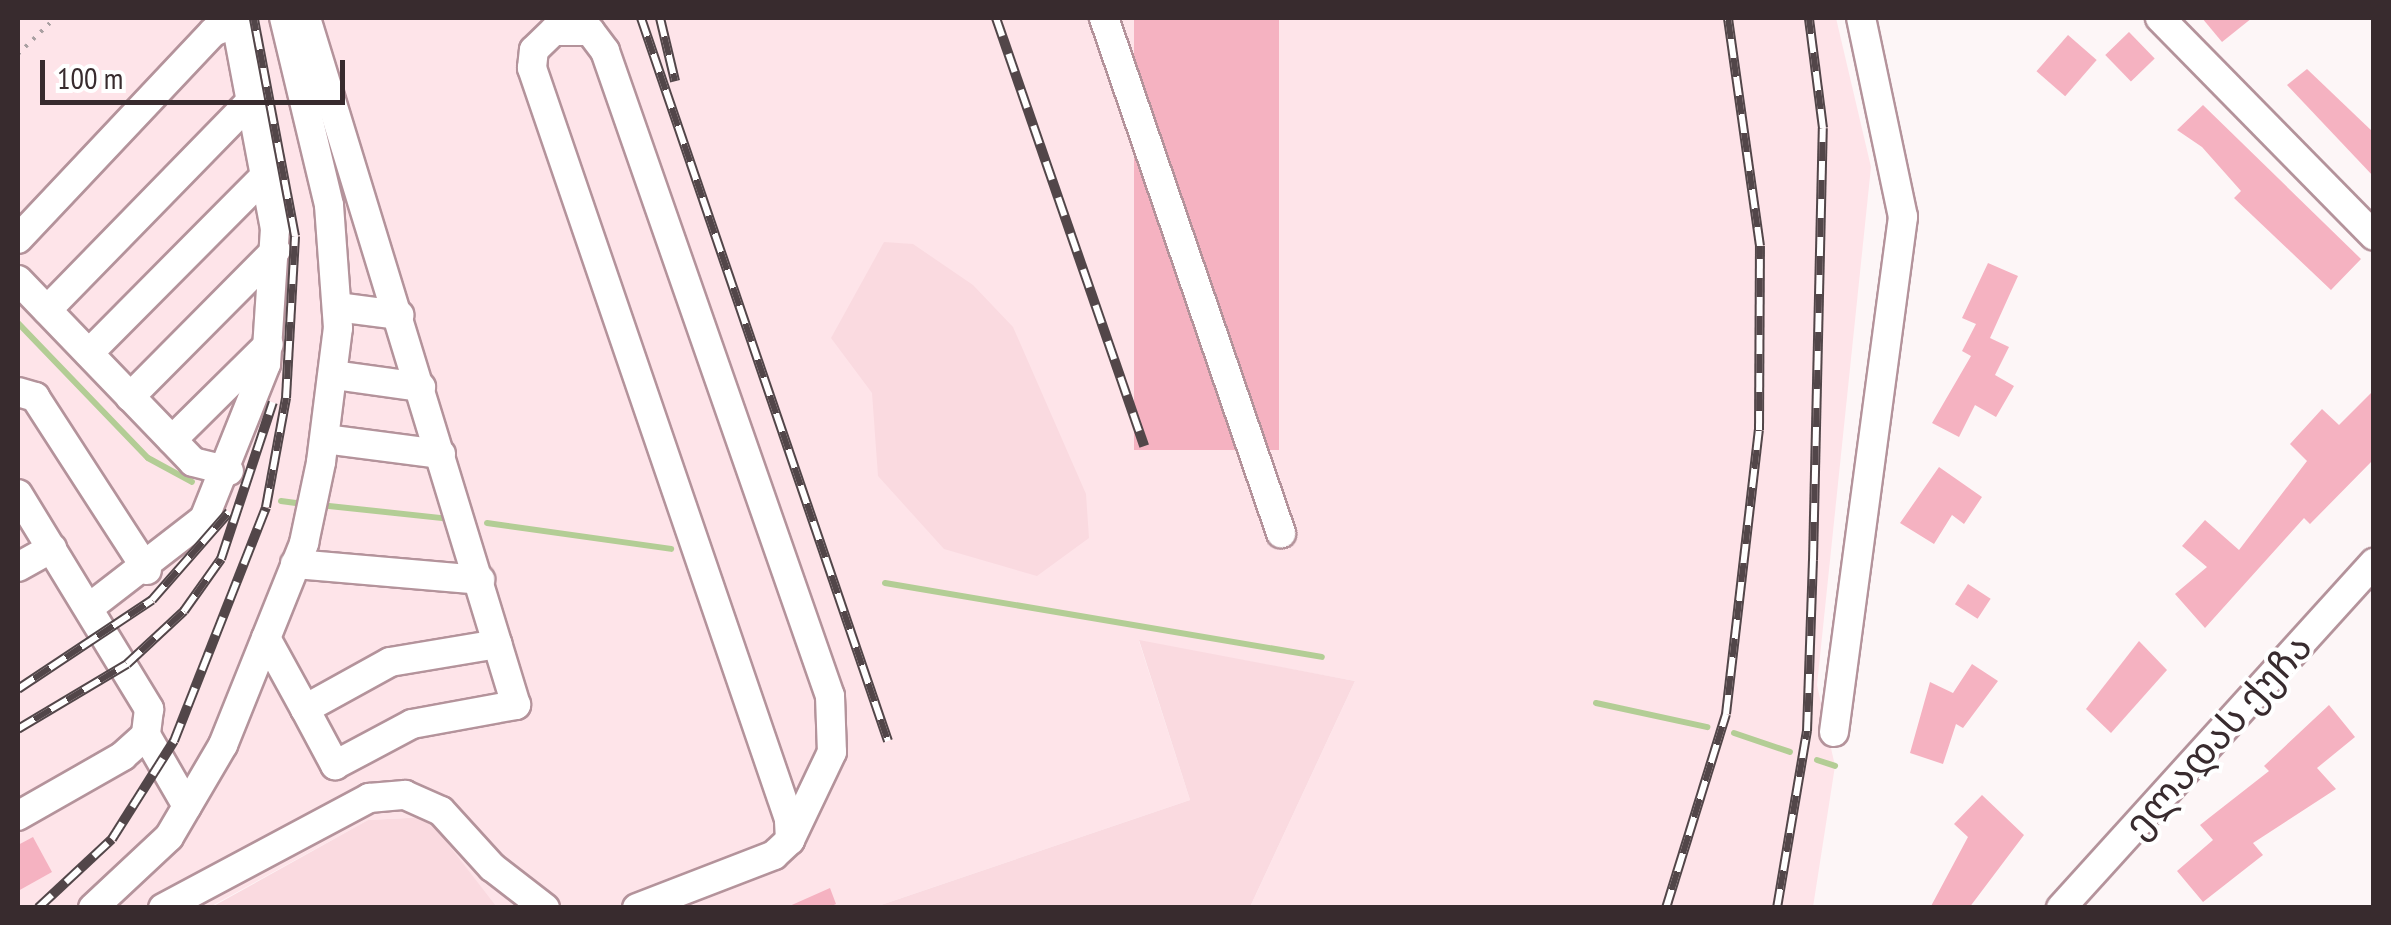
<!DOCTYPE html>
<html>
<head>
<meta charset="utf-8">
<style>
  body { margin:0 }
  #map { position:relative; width:2391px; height:925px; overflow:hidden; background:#fdf6f7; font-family:"PT Sans Narrow","Noto Sans Georgian",sans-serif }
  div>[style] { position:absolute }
  .built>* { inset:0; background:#fee4e9 }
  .green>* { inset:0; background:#fadae0 }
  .stream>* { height:6px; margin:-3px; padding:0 3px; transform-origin:3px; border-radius:3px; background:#b3cd95 }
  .building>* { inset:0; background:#f5b2c1; transform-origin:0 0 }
  .path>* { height:4px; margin-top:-2px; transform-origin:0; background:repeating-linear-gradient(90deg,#aaa0a2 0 2.5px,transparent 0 10.5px) }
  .roads { filter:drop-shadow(2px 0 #b4939b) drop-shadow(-2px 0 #b4939b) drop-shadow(0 2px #b4939b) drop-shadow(0 -2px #b4939b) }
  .minor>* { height:28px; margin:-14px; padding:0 14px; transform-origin:14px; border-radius:14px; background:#fff }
  .rail>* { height:10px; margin-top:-5px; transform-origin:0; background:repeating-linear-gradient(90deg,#fff 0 19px,#524649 0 38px); box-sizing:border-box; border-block:2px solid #524649 }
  span { translate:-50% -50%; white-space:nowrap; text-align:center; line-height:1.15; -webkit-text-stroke:8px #fff; paint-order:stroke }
  .street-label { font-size:38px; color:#382b2e }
  .frame { position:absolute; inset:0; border:20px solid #382b2e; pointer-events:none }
  .scale { position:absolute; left:40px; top:60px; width:305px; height:45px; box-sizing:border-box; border:5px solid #382b2e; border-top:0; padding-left:12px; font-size:30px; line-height:35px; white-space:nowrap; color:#382b2e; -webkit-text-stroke:8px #fff; paint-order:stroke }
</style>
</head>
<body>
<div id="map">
  <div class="built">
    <i style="clip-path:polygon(18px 18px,1836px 18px,1871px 167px,1817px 685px,1835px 766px,1813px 907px,1250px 907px,1355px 681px,1139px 641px,1190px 800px,875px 907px,497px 907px,426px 817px,368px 820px,210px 907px,18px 907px)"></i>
  </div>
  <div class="green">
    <i style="clip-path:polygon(884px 242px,913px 244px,973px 285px,1013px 327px,1086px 494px,1089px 538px,1037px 576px,944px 549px,878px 476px,872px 393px,831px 338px)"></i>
    <i style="clip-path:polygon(1139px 640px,1355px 681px,1250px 907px,875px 907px,1190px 800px)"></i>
    <i style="clip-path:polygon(427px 817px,497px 907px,210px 908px,368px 820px)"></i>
  </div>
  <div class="stream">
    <i style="left:18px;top:323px;width:187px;rotate:46.1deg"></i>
    <i style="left:148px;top:458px;width:50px;rotate:28.6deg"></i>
    <i style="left:281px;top:501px;width:15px;rotate:8deg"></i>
    <i style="left:329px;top:506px;width:114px;rotate:6.1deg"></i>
    <i style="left:487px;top:523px;width:186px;rotate:8deg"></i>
    <i style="left:885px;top:583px;width:443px;rotate:9.6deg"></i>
    <i style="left:1596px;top:703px;width:114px;rotate:12.2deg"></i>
    <i style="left:1734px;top:733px;width:59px;rotate:18.7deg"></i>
    <i style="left:1817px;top:760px;width:19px;rotate:18deg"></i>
  </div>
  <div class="building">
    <i style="left:1134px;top:18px;width:145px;height:432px"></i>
    <i style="clip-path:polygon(2202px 18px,2252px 18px,2222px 42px)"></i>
    <i style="left:2129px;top:32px;width:37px;height:33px;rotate:46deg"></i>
    <i style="left:2068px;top:35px;width:38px;height:48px;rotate:41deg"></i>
    <i style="clip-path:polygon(2307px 69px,2374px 133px,2374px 177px,2287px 85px)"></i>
    <i style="clip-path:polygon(2203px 105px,2361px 259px,2331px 290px,2234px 198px,2241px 191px,2202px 147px,2177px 130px)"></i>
    <i style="clip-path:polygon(1988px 263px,2018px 276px,1990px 338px,2009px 347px,1995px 375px,2014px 386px,1996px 417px,1975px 405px,1959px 437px,1932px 423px,1971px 356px,1962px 351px,1976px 324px,1962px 318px)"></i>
    <i style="clip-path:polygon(2374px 390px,2374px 459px,2310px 524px,2304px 518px,2205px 628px,2175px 594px,2207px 567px,2182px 546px,2205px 520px,2239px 550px,2307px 461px,2290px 444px,2322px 409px,2339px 425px)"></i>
    <i style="clip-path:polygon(1939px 467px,1982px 497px,1964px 524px,1952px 515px,1934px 544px,1900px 523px)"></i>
    <i style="left:1968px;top:584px;width:27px;height:24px;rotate:33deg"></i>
    <i style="clip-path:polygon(2139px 641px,2167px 670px,2111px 733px,2086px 709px)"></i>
    <i style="clip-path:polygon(1972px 664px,1998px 681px,1963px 728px,1956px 724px,1943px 764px,1910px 753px,1930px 682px,1953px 693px)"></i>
    <i style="clip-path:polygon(2329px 705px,2355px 737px,2317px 768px,2336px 789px,2253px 843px,2263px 855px,2203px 902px,2177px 871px,2213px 840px,2200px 825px,2269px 771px,2264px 766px)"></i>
    <i style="clip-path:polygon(1982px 795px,2024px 835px,1969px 908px,1930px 908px,1968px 837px,1954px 824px)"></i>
    <i style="clip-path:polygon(33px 837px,52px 872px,18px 891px,18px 845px)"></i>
    <i style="clip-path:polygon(830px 888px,836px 904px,827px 908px,785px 908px)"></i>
  </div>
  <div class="path">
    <i style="left:18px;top:54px;width:52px;rotate:-44.2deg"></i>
  </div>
  <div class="roads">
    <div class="minor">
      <i style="left:1104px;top:18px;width:545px;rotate:71.03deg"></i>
      <i style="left:2160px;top:18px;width:305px;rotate:45.5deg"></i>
      <i style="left:18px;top:239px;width:284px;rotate:-46.7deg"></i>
      <i style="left:213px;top:32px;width:26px;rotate:-21deg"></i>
      <i style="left:18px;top:280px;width:252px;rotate:46.1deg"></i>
      <i style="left:193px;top:462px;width:37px;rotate:14deg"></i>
      <i style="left:337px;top:307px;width:63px;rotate:7.4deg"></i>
      <i style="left:47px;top:310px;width:295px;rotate:-45.7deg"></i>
      <i style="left:89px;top:353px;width:251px;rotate:-45.2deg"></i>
      <i style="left:334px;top:375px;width:88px;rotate:7.9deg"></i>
      <i style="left:18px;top:392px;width:18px;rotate:16deg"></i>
      <i style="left:35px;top:397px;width:206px;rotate:57.1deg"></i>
      <i style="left:130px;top:397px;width:207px;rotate:-45.2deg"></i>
      <i style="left:325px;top:439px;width:117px;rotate:7.4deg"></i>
      <i style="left:172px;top:440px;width:136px;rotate:-44.7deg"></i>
      <i style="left:18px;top:494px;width:252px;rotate:58.6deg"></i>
      <i style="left:149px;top:709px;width:26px;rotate:97deg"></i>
      <i style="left:146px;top:735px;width:31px;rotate:138deg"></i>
      <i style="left:123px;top:756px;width:121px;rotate:150.3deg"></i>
      <i style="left:295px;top:564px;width:186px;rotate:4.9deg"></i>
      <i style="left:18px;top:567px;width:39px;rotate:-29deg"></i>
      <i style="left:90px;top:607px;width:144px;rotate:-37.7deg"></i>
      <i style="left:204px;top:519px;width:167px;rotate:-68.2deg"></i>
      <i style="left:266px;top:364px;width:135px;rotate:-86.2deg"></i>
      <i style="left:275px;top:229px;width:215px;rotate:-100.7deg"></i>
      <i style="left:266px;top:638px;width:81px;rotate:61.2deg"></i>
      <i style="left:305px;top:709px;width:97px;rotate:-28.9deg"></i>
      <i style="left:390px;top:662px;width:109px;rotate:-9.5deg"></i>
      <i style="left:305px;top:709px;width:64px;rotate:61.8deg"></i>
      <i style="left:335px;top:765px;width:87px;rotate:-28deg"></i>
      <i style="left:412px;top:724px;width:106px;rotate:-10.4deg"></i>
      <i style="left:516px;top:705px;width:718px;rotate:-107deg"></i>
      <i style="left:1834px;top:732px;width:520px;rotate:-82.37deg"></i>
      <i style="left:1903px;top:217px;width:203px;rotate:-101.9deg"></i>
      <i style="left:146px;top:735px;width:82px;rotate:60deg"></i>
      <i style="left:93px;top:908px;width:104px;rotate:-43.1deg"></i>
      <i style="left:169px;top:837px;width:107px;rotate:-59.6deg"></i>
      <i style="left:223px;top:745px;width:218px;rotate:-68.1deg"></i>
      <i style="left:304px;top:543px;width:83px;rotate:-78.1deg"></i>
      <i style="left:321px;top:462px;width:135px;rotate:-82.8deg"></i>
      <i style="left:338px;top:328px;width:123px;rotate:-94.2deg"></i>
      <i style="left:329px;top:205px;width:192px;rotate:-103.5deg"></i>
      <i style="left:163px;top:908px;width:234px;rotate:-28.1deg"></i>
      <i style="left:369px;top:798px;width:36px;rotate:-5deg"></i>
      <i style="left:405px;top:795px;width:39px;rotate:24deg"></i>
      <i style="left:441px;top:811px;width:76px;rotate:47.7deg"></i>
      <i style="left:492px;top:867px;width:67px;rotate:37.7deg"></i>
      <i style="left:637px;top:908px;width:147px;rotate:-21.1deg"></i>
      <i style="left:774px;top:855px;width:22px;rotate:-43deg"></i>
      <i style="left:790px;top:840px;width:21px;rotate:-93deg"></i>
      <i style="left:789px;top:819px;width:794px;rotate:-108.89deg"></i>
      <i style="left:532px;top:68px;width:18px;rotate:-84deg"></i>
      <i style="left:534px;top:50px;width:28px;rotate:-44deg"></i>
      <i style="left:554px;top:31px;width:36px"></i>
      <i style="left:590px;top:31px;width:25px;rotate:53deg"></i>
      <i style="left:605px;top:51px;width:683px;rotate:70.77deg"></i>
      <i style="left:830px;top:696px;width:56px;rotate:88deg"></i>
      <i style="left:832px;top:752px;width:98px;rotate:115.5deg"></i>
      <i style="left:2061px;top:908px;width:466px;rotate:-47.8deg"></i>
    </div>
  </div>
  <div class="rail">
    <i style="left:641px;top:18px;width:764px;rotate:71.14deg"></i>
    <i style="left:660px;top:18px;width:65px;rotate:76.6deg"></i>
    <i style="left:996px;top:18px;width:453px;rotate:70.9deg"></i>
    <i style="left:18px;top:689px;width:161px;rotate:-33.6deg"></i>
    <i style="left:152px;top:600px;width:117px;rotate:-48.8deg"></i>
    <i style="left:18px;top:729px;width:127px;rotate:-30.8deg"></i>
    <i style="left:127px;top:664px;width:78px;rotate:-42.9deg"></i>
    <i style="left:184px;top:611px;width:64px;rotate:-54.6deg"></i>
    <i style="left:221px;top:559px;width:165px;rotate:-71.7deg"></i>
    <i style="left:38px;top:908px;width:101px;rotate:-43deg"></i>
    <i style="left:112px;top:839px;width:116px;rotate:-57.7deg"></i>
    <i style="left:174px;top:741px;width:251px;rotate:-68.5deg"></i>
    <i style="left:266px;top:507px;width:111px;rotate:-79.6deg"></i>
    <i style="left:286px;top:398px;width:162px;rotate:-86.8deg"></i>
    <i style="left:295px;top:236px;width:222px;rotate:-100.7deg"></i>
    <i style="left:1666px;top:908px;width:203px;rotate:-72.8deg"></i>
    <i style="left:1726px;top:714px;width:286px;rotate:-83.4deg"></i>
    <i style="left:1759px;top:430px;width:184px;rotate:-89.7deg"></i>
    <i style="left:1760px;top:246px;width:230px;rotate:-98deg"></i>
    <i style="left:1777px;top:908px;width:180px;rotate:-80.4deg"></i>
    <i style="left:1807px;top:731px;width:171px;rotate:-88deg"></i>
    <i style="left:1813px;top:560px;width:432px;rotate:-88.7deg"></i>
    <i style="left:1823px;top:128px;width:111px;rotate:-97.3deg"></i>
  </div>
  <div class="street-label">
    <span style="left:2217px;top:735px;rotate:-48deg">ელადას ქუჩა</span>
  </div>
  <div class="frame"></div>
  <div class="scale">100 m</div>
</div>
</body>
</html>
